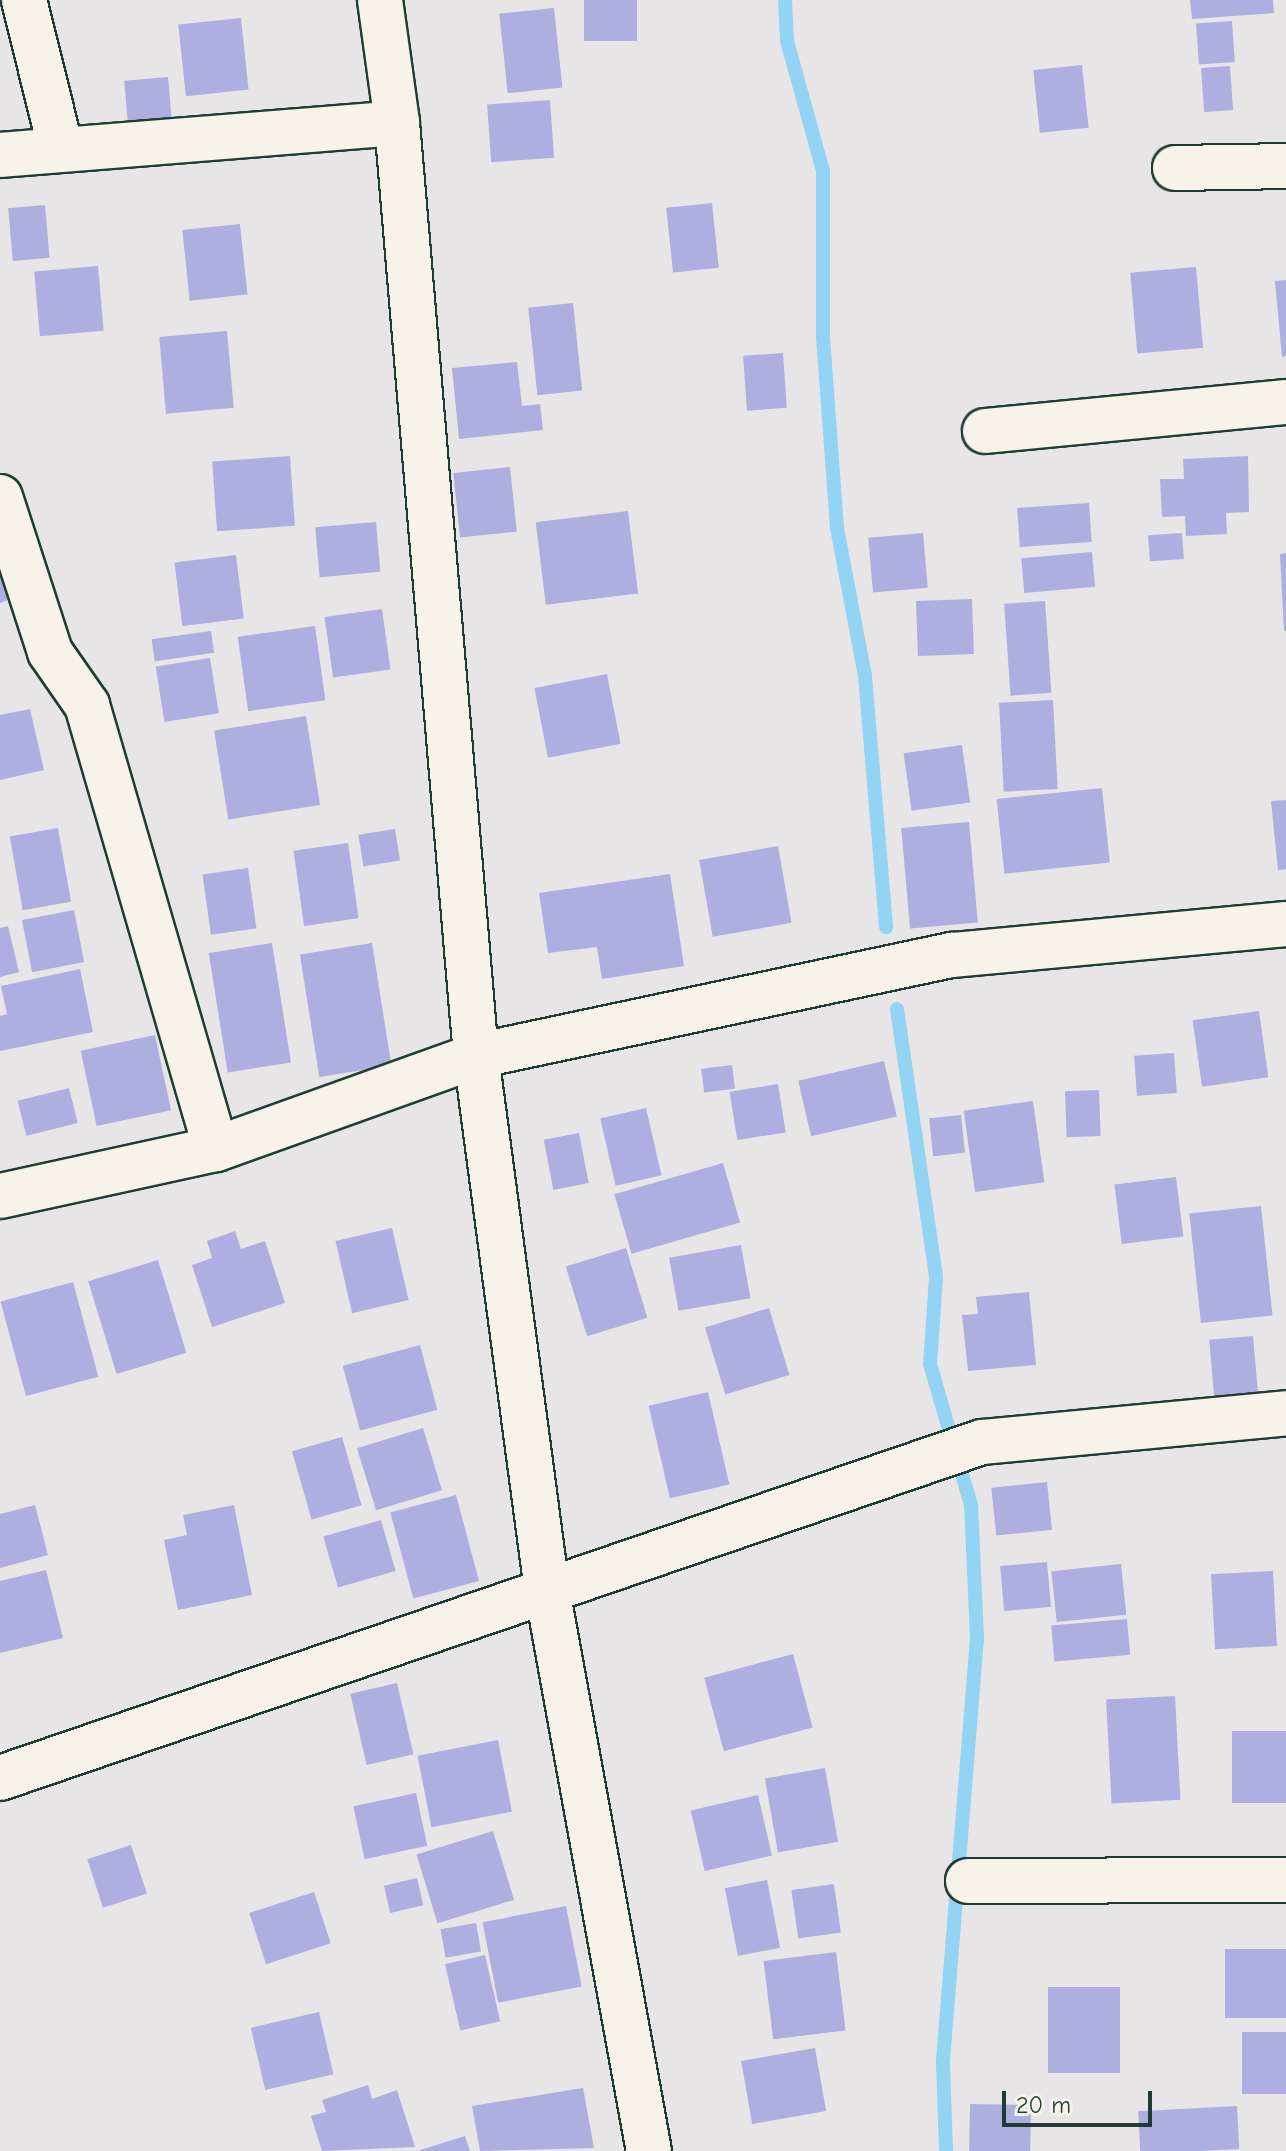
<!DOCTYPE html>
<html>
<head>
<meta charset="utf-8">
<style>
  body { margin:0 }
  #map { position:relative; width:1286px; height:2151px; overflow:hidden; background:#e8e5e6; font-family:"Comic Neue",sans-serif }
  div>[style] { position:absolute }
  .stream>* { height:14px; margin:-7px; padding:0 7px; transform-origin:7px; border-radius:7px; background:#93d4f4 }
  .building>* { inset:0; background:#adafe0; transform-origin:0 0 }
  .roads { filter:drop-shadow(2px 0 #1f3d34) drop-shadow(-2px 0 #1f3d34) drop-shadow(0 2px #1f3d34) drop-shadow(0 -2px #1f3d34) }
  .minor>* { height:44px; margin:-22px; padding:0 22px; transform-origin:22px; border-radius:22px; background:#f7f3e8 }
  span { translate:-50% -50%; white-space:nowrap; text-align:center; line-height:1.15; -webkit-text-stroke:7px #f7f3e8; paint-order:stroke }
  .scale { position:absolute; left:1002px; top:2091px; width:150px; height:36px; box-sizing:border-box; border:4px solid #1f3d34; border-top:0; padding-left:10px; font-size:24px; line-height:28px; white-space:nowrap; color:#1f3d34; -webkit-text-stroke:6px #f7f3e8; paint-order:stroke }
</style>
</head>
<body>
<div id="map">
  <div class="stream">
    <i style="left:785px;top:0;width:41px;rotate:87.2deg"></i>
    <i style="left:787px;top:41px;width:135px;rotate:74.5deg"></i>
    <i style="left:823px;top:171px;width:166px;rotate:90deg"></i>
    <i style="left:823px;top:337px;width:192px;rotate:85.8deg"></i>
    <i style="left:837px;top:528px;width:151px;rotate:79.3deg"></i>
    <i style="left:865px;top:676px;width:252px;rotate:85.2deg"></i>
    <i style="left:897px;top:1009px;width:271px;rotate:81.7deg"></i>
    <i style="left:936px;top:1277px;width:87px;rotate:93.9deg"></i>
    <i style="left:930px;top:1364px;width:147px;rotate:73.8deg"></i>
    <i style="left:971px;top:1505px;width:133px;rotate:87.4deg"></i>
    <i style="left:977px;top:1638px;width:427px;rotate:94.6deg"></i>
    <i style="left:943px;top:2064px;width:87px;rotate:88deg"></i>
  </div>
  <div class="building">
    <i style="left:584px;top:0;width:53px;height:41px"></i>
    <i style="clip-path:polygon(1190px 0,1273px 0,1274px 13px,1192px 19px)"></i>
    <i style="left:554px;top:8px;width:80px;height:55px;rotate:84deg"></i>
    <i style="left:241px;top:18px;width:72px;height:63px;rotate:84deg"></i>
    <i style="left:1232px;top:21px;width:41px;height:36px;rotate:86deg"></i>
    <i style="left:1082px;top:65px;width:63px;height:49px;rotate:84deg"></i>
    <i style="left:1230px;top:66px;width:44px;height:29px;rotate:86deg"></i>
    <i style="left:168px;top:77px;width:43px;height:44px;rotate:85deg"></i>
    <i style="left:550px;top:100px;width:58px;height:63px;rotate:86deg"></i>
    <i style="left:712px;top:203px;width:65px;height:46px;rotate:84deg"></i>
    <i style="left:45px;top:205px;width:53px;height:37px;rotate:85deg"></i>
    <i style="left:240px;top:224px;width:71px;height:58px;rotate:84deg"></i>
    <i style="left:98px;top:266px;width:65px;height:64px;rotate:85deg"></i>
    <i style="left:1196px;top:267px;width:81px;height:66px;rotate:85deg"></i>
    <i style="clip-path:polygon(1286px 280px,1286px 356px,1282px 357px,1275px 281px)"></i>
    <i style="left:573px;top:303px;width:88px;height:45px;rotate:84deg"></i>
    <i style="left:227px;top:331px;width:77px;height:68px;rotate:85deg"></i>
    <i style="left:783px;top:353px;width:55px;height:40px;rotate:86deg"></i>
    <i style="clip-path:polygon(517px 362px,522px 406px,540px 404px,543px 430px,459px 439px,452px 368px)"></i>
    <i style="left:290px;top:456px;width:70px;height:78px;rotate:86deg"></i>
    <i style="clip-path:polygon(1248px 456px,1249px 512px,1226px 513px,1227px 534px,1186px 536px,1185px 516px,1162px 517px,1160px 479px,1184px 479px,1183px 459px)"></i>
    <i style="left:510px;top:467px;width:65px;height:57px;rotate:84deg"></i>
    <i style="left:1089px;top:503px;width:39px;height:72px;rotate:86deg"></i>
    <i style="left:628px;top:511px;width:83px;height:93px;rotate:83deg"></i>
    <i style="left:376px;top:522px;width:50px;height:61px;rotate:85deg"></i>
    <i style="left:923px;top:533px;width:55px;height:55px;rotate:85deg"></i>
    <i style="left:1182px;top:533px;width:26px;height:34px;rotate:86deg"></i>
    <i style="left:1092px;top:552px;width:35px;height:71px;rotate:85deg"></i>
    <i style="clip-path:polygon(1286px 553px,1286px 631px,1284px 631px,1280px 554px)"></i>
    <i style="left:236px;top:555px;width:64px;height:62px;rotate:83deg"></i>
    <i style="clip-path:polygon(0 565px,18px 596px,0 603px)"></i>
    <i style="left:972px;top:599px;width:55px;height:56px;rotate:88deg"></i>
    <i style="left:1045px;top:601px;width:92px;height:41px;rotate:86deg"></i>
    <i style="left:382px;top:609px;width:61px;height:58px;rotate:82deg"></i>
    <i style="left:315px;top:626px;width:75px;height:78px;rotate:82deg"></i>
    <i style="left:211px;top:631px;width:22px;height:60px;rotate:82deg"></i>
    <i style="left:210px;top:658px;width:56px;height:55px;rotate:81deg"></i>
    <i style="left:607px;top:674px;width:71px;height:74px;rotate:79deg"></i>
    <i style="left:1053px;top:700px;width:89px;height:54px;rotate:87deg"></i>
    <i style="clip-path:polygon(30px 709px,44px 770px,0 780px,0 715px)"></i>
    <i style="left:306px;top:716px;width:90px;height:93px;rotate:81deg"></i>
    <i style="left:962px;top:745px;width:58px;height:59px;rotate:82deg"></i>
    <i style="left:1102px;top:788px;width:75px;height:106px;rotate:84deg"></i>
    <i style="clip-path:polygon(1286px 800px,1286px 869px,1278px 870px,1271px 801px)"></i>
    <i style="left:969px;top:822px;width:101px;height:68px;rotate:85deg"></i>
    <i style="left:58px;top:828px;width:75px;height:49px;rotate:80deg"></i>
    <i style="left:395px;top:829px;width:32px;height:37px;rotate:81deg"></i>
    <i style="left:348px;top:843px;width:76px;height:55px;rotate:82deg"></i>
    <i style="left:778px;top:846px;width:78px;height:80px;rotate:80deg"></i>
    <i style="left:248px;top:868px;width:61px;height:46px;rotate:82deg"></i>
    <i style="clip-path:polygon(670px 874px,684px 966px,602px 979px,597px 947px,548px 953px,539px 893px)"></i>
    <i style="left:74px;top:910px;width:53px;height:53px;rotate:79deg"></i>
    <i style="clip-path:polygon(8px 926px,19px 972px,0 977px,0 928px)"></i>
    <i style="left:272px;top:943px;width:121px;height:64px;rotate:81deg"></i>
    <i style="left:372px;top:943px;width:124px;height:73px;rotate:81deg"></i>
    <i style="clip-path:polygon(80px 969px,93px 1032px,0 1051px,0 1016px,7px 1014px,1px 986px)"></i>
    <i style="left:1259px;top:1011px;width:67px;height:67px;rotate:82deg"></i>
    <i style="left:155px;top:1035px;width:77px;height:76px;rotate:78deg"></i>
    <i style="left:1174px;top:1053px;width:40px;height:40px;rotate:86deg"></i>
    <i style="left:884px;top:1061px;width:57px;height:88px;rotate:77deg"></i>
    <i style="left:732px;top:1065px;width:24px;height:31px;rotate:83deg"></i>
    <i style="left:778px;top:1084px;width:49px;height:49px;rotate:81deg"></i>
    <i style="left:69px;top:1088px;width:36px;height:53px;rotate:76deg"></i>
    <i style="left:1099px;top:1090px;width:46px;height:34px;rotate:88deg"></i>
    <i style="left:1033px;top:1101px;width:82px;height:70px;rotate:82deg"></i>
    <i style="left:646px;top:1108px;width:69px;height:47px;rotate:77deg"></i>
    <i style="left:961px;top:1115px;width:38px;height:32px;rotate:84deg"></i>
    <i style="left:579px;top:1133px;width:51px;height:36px;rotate:79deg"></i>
    <i style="left:723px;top:1163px;width:62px;height:113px;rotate:74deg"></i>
    <i style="left:1176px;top:1177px;width:60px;height:62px;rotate:83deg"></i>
    <i style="left:1261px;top:1206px;width:110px;height:72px;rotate:84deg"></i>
    <i style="left:392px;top:1228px;width:74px;height:58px;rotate:77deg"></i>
    <i style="clip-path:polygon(235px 1231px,241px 1249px,265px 1241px,285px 1303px,212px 1327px,192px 1265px,212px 1258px,207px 1241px)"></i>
    <i style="left:741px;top:1245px;width:54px;height:73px;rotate:80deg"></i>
    <i style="left:626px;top:1248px;width:73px;height:63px;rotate:73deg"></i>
    <i style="left:158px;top:1260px;width:97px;height:73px;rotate:73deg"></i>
    <i style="left:73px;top:1282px;width:98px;height:75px;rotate:75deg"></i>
    <i style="clip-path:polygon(1029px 1292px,1036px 1365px,968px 1371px,962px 1315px,978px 1314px,976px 1297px)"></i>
    <i style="left:769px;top:1308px;width:70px;height:67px;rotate:73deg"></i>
    <i style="left:1253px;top:1336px;width:71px;height:44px;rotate:85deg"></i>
    <i style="left:420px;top:1345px;width:67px;height:80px;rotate:75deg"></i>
    <i style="left:708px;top:1392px;width:95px;height:61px;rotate:77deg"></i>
    <i style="left:423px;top:1428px;width:65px;height:69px;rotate:73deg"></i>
    <i style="left:342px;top:1437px;width:71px;height:52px;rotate:74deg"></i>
    <i style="left:1047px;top:1482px;width:48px;height:56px;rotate:84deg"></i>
    <i style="left:456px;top:1495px;width:89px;height:68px;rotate:75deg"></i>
    <i style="clip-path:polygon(35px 1505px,48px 1555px,0 1568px,0 1514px)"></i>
    <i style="clip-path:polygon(234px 1505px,252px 1595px,178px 1610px,164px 1540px,187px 1535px,183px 1515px)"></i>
    <i style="left:381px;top:1520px;width:53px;height:60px;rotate:74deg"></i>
    <i style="left:1047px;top:1562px;width:45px;height:47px;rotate:85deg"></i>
    <i style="left:1121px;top:1564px;width:51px;height:70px;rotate:84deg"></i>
    <i style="clip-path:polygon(46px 1570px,63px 1638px,0 1653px,0 1581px)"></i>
    <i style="left:1273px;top:1571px;width:75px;height:62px;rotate:87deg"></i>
    <i style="left:1127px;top:1619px;width:36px;height:76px;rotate:85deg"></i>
    <i style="left:793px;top:1654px;width:76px;height:92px;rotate:75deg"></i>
    <i style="left:397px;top:1683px;width:73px;height:48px;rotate:77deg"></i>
    <i style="left:1175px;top:1696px;width:104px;height:69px;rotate:87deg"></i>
    <i style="left:1286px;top:1731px;width:72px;height:54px;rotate:90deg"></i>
    <i style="left:498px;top:1740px;width:73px;height:82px;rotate:79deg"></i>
    <i style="left:825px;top:1768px;width:75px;height:61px;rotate:80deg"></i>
    <i style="left:416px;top:1793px;width:54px;height:64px;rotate:78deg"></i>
    <i style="left:758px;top:1795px;width:62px;height:69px;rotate:77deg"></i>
    <i style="left:493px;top:1831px;width:72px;height:80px;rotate:73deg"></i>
    <i style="left:131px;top:1845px;width:51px;height:46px;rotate:72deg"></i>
    <i style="left:417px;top:1878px;width:28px;height:34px;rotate:77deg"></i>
    <i style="left:767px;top:1880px;width:69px;height:43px;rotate:79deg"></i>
    <i style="left:834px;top:1884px;width:49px;height:43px;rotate:82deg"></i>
    <i style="left:314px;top:1892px;width:54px;height:68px;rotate:72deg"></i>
    <i style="left:566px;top:1906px;width:82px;height:85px;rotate:79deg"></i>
    <i style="left:476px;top:1923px;width:29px;height:36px;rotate:80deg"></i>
    <i style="left:1286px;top:1949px;width:69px;height:61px;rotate:90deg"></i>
    <i style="left:836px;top:1952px;width:79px;height:73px;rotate:83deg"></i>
    <i style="left:485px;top:1955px;width:68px;height:41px;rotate:77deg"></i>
    <i style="left:1048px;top:1987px;width:72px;height:86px"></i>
    <i style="left:319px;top:2012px;width:64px;height:70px;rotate:77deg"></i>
    <i style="left:1286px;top:2032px;width:62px;height:44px;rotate:90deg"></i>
    <i style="left:815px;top:2048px;width:64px;height:75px;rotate:80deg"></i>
    <i style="clip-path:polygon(368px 2085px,372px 2099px,397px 2090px,415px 2147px,322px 2151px,311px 2116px,326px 2112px,322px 2100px)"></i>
    <i style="clip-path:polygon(583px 2088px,594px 2148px,480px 2151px,472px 2106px)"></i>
    <i style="left:970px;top:2104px;width:61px;height:47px;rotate:1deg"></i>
    <i style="left:1237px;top:2106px;width:43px;height:99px;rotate:87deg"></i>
    <i style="clip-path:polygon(465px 2136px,470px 2151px,420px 2151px,420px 2150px)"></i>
  </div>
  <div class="roads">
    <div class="minor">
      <i style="left:24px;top:0;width:150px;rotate:76.1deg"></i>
      <i style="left:380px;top:0;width:124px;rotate:82.1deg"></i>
      <i style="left:397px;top:123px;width:936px;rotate:85.16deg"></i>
      <i style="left:476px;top:1056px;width:539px;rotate:82.43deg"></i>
      <i style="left:547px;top:1590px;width:570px;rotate:79.7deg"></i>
      <i style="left:0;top:155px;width:398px;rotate:-4.6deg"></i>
      <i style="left:1175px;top:168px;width:111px;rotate:-1deg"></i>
      <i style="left:985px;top:431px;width:302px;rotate:-5.5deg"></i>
      <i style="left:0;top:497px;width:163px;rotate:72.1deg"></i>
      <i style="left:50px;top:652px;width:65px;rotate:55.1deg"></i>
      <i style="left:87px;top:705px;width:462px;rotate:73.8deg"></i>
      <i style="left:0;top:1196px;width:221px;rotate:-12.3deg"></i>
      <i style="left:216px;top:1149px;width:276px;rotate:-19.7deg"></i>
      <i style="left:476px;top:1056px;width:487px;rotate:-12deg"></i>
      <i style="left:952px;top:955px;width:335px;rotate:-5.3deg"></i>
      <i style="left:0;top:1778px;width:1038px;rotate:-18.89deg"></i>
      <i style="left:982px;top:1442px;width:305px;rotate:-5.4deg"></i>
      <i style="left:968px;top:1881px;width:318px;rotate:-0.2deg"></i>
    </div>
  </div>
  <div class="scale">20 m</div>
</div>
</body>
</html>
